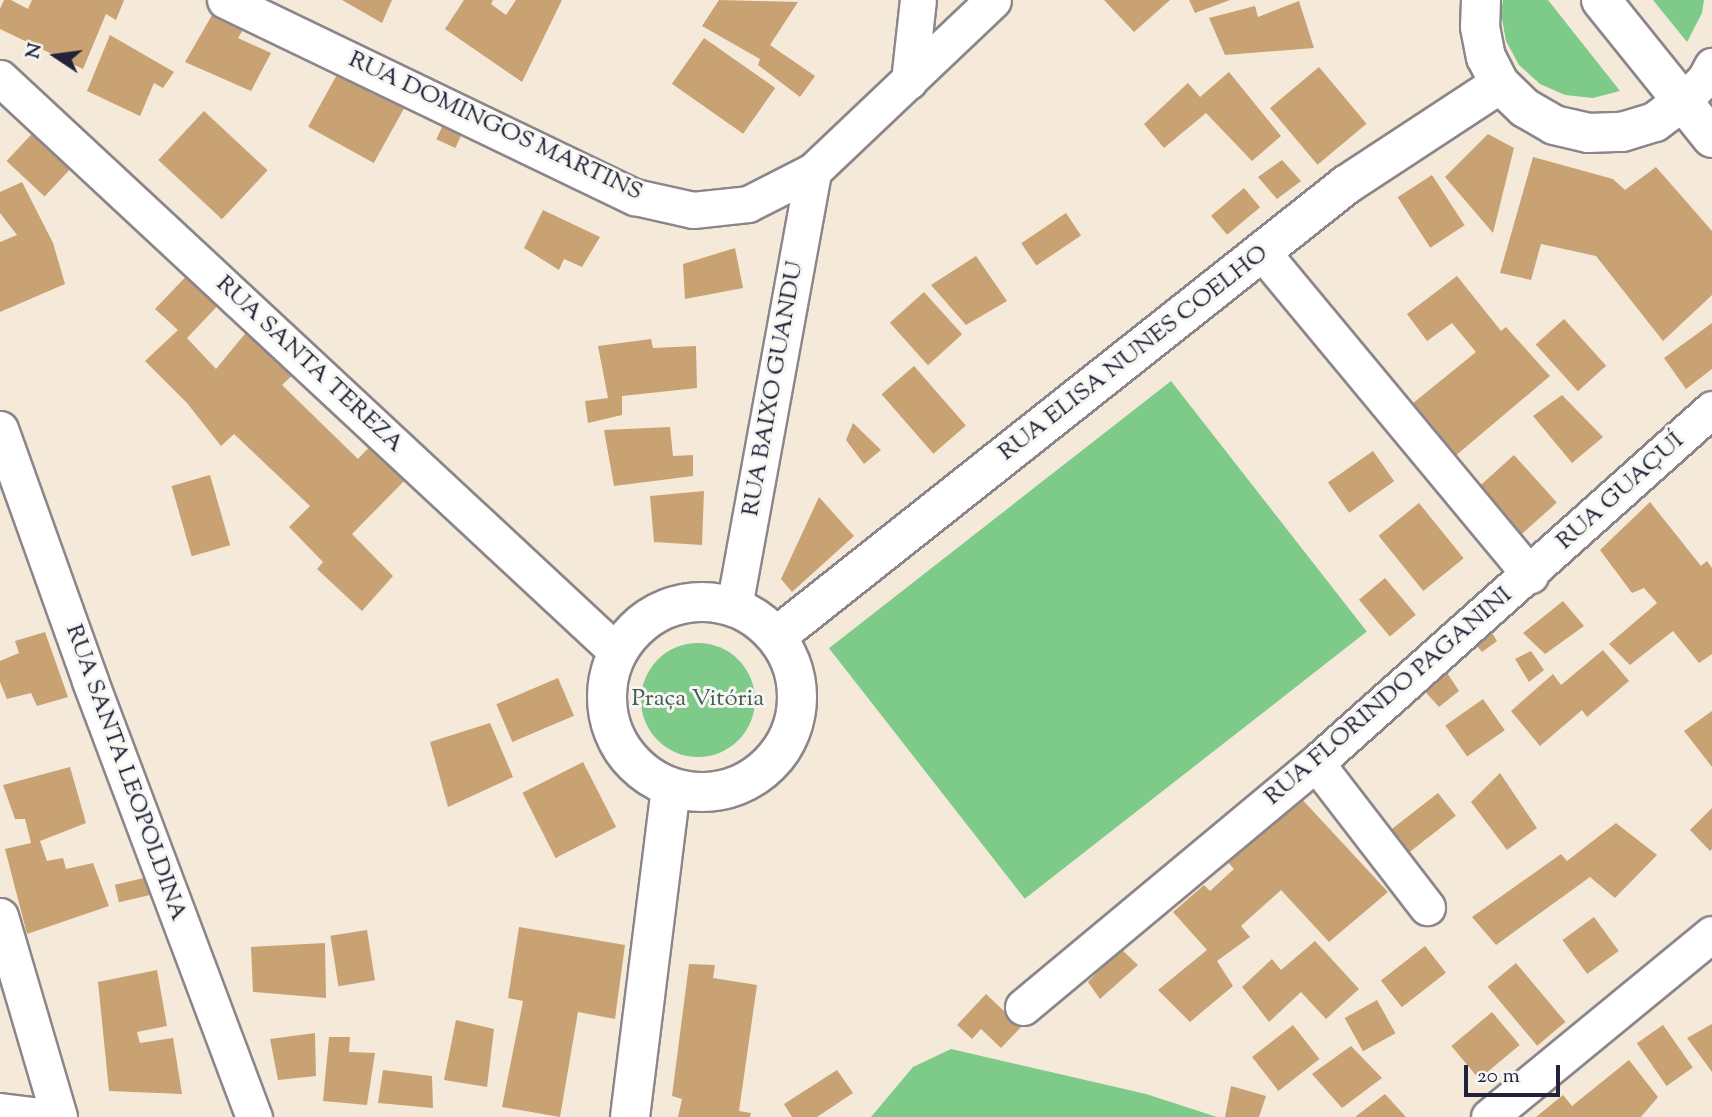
<!DOCTYPE html>
<html>
<head>
<meta charset="utf-8">
<style>
  body { margin:0 }
  #map { position:relative; width:1712px; height:1117px; overflow:hidden; background:#f5e9d9; font-family:"Sorts Mill Goudy",serif }
  div>[style] { position:absolute }
  .green>* { inset:0; background:#7dca89; transform-origin:0 0 }
  .round { border-radius:50% }
  .building>* { inset:0; background:#c9a274; transform-origin:0 0 }
  .roads { filter:drop-shadow(2px 0 #8c868a) drop-shadow(-2px 0 #8c868a) drop-shadow(0 2px #8c868a) drop-shadow(0 -2px #8c868a) }
  .street>* { height:35px; margin:-17.5px; padding:0 17.5px; transform-origin:17.5px; border-radius:17.5px; background:#fff }
  .secondary>* { height:38px; margin:-19px; padding:0 19px; transform-origin:19px; border-radius:19px; background:#fff }
  .secondary>.ring { margin:-19px; padding:0; box-sizing:content-box; background:none; border:38px solid #fff; border-radius:50% }
  .primary>* { height:38px; margin:-19px; padding:0 19px; transform-origin:19px; border-radius:19px; background:#fff }
  span { translate:-50% -50%; white-space:nowrap; text-align:center; line-height:1.15; -webkit-text-stroke:6px #f6f6f2; paint-order:stroke }
  .street-label { font-size:24px; color:#22223b }
  .park-label { font-size:24px; color:#425d56 }
  .north { position:absolute; left:21px; top:21px; width:70px; height:70px; -webkit-text-stroke:5px #f6f6f2; paint-order:stroke; rotate:283deg; font-size:19px; font-weight:700; line-height:28px; text-align:center; color:#22223b }
  .north::after { content:''; display:block; margin:auto; width:24px; height:32px; background:#22223b; clip-path:polygon(50% 0,100% 100%,50% 72%,0 100%) }
  .scale { position:absolute; left:1464px; top:1065px; width:96px; height:32px; box-sizing:border-box; border:4px solid #22223b; border-top:0; padding-left:9px; font-size:21px; line-height:24px; white-space:nowrap; color:#22223b; -webkit-text-stroke:5px #f6f6f2; paint-order:stroke }
</style>
</head>
<body>
<div id="map">
  <div class="green">
    <i style="clip-path:polygon(1503px 0,1548px 0,1620px 91px,1593px 98px,1565px 95px,1540px 84px,1519px 65px,1506px 41px,1501px 13px)"></i>
    <i style="clip-path:polygon(1653px 0,1704px 0,1702px 13px,1687px 42px)"></i>
    <i style="left:1171px;top:381px;width:318px;height:434px;rotate:52deg"></i>
    <i class="round" style="left:641px;top:643px;width:114px;height:114px"></i>
    <i style="clip-path:polygon(951px 1049px,1146px 1094px,1217px 1117px,871px 1117px,913px 1067px)"></i>
  </div>
  <div class="building">
    <i style="clip-path:polygon(4px 0,11px 0,28px 9px,32px 0,124px 0,116px 20px,106px 14px,83px 69px,0 29px,0 9px)"></i>
    <i style="clip-path:polygon(342px 0,392px 0,382px 23px)"></i>
    <i style="clip-path:polygon(464px 0,493px 0,491px 4px,506px 15px,516px 0,562px 0,522px 82px,445px 29px)"></i>
    <i style="clip-path:polygon(719px 0,798px 2px,770px 45px,815px 76px,800px 97px,758px 65px,760px 59px,702px 26px)"></i>
    <i style="clip-path:polygon(1104px 0,1170px 0,1134px 32px)"></i>
    <i style="clip-path:polygon(1189px 0,1230px 0,1195px 13px)"></i>
    <i style="clip-path:polygon(1299px 1px,1314px 48px,1225px 55px,1209px 18px,1255px 6px,1258px 17px)"></i>
    <i style="clip-path:polygon(215px 10px,246px 25px,238px 38px,271px 53px,251px 91px,185px 62px)"></i>
    <i style="clip-path:polygon(110px 35px,174px 72px,163px 88px,154px 83px,140px 116px,87px 91px)"></i>
    <i style="left:704px;top:38px;width:87px;height:56px;rotate:35deg"></i>
    <i style="left:344px;top:62px;width:75px;height:74px;rotate:29deg"></i>
    <i style="left:1319px;top:67px;width:74px;height:64px;rotate:50deg"></i>
    <i style="clip-path:polygon(1229px 72px,1281px 136px,1252px 161px,1206px 113px,1164px 148px,1144px 124px,1188px 83px,1200px 97px)"></i>
    <i style="left:204px;top:111px;width:87px;height:67px;rotate:43deg"></i>
    <i style="left:449px;top:112px;width:21px;height:30px;rotate:25deg"></i>
    <i style="left:42px;top:123px;width:52px;height:52px;rotate:43deg"></i>
    <i style="clip-path:polygon(1488px 134px,1514px 148px,1493px 233px,1445px 177px)"></i>
    <i style="clip-path:polygon(1533px 157px,1613px 179px,1625px 190px,1656px 167px,1712px 231px,1712px 295px,1663px 341px,1596px 256px,1541px 244px,1531px 280px,1500px 273px)"></i>
    <i style="clip-path:polygon(1282px 160px,1301px 181px,1277px 199px,1258px 177px)"></i>
    <i style="left:1432px;top:175px;width:60px;height:41px;rotate:57deg"></i>
    <i style="clip-path:polygon(22px 182px,53px 243px,65px 284px,0 312px,0 242px,17px 235px,0 213px,0 192px)"></i>
    <i style="left:1244px;top:188px;width:25px;height:43px;rotate:50deg"></i>
    <i style="clip-path:polygon(543px 210px,600px 237px,582px 267px,564px 259px,559px 270px,524px 248px)"></i>
    <i style="left:1066px;top:213px;width:27px;height:54px;rotate:56deg"></i>
    <i style="clip-path:polygon(735px 248px,743px 288px,685px 299px,683px 264px)"></i>
    <i style="clip-path:polygon(976px 256px,1007px 301px,966px 325px,931px 285px)"></i>
    <i style="clip-path:polygon(194px 268px,224px 299px,187px 338px,216px 369px,253px 324px,299px 369px,282px 385px,358px 459px,376px 440px,411px 474px,352px 534px,393px 576px,362px 611px,317px 569px,323px 562px,289px 527px,310px 506px,234px 434px,221px 446px,187px 403px,145px 361px,178px 330px,155px 309px)"></i>
    <i style="clip-path:polygon(1457px 276px,1501px 331px,1506px 327px,1550px 376px,1454px 457px,1412px 404px,1476px 352px,1452px 323px,1427px 341px,1407px 314px)"></i>
    <i style="left:924px;top:292px;width:57px;height:46px;rotate:48deg"></i>
    <i style="left:1564px;top:319px;width:63px;height:38px;rotate:48deg"></i>
    <i style="clip-path:polygon(1712px 323px,1712px 369px,1686px 389px,1664px 358px)"></i>
    <i style="clip-path:polygon(651px 339px,653px 348px,696px 346px,697px 388px,622px 396px,622px 415px,588px 423px,585px 401px,608px 398px,598px 346px)"></i>
    <i style="left:914px;top:366px;width:79px;height:43px;rotate:49deg"></i>
    <i style="clip-path:polygon(1562px 395px,1603px 437px,1572px 463px,1533px 416px)"></i>
    <i style="clip-path:polygon(853px 423px,881px 450px,864px 464px,846px 440px)"></i>
    <i style="clip-path:polygon(670px 427px,673px 456px,693px 455px,693px 476px,614px 486px,604px 430px)"></i>
    <i style="left:1373px;top:451px;width:37px;height:55px;rotate:55deg"></i>
    <i style="left:1514px;top:455px;width:64px;height:50px;rotate:48deg"></i>
    <i style="left:210px;top:475px;width:73px;height:40px;rotate:74deg"></i>
    <i style="clip-path:polygon(704px 491px,702px 545px,654px 542px,650px 496px)"></i>
    <i style="clip-path:polygon(819px 497px,854px 536px,792px 592px,781px 579px)"></i>
    <i style="clip-path:polygon(1650px 502px,1701px 566px,1707px 561px,1712px 568px,1712px 654px,1699px 663px,1673px 631px,1630px 665px,1609px 644px,1657px 603px,1644px 588px,1632px 593px,1600px 550px)"></i>
    <i style="left:1419px;top:503px;width:71px;height:52px;rotate:51deg"></i>
    <i style="left:1385px;top:578px;width:48px;height:34px;rotate:50deg"></i>
    <i style="clip-path:polygon(1563px 601px,1584px 626px,1545px 654px,1523px 633px)"></i>
    <i style="clip-path:polygon(1488px 626px,1497px 641px,1482px 652px,1473px 641px)"></i>
    <i style="clip-path:polygon(45px 632px,68px 697px,37px 706px,31px 693px,7px 699px,0 682px,0 661px,19px 653px,15px 641px)"></i>
    <i style="clip-path:polygon(1603px 650px,1629px 681px,1587px 717px,1582px 710px,1540px 746px,1511px 711px,1553px 674px,1561px 685px)"></i>
    <i style="clip-path:polygon(1531px 651px,1544px 670px,1529px 682px,1515px 659px)"></i>
    <i style="clip-path:polygon(1444px 668px,1459px 691px,1439px 707px,1420px 686px)"></i>
    <i style="left:558px;top:678px;width:41px;height:67px;rotate:67deg"></i>
    <i style="left:1483px;top:699px;width:38px;height:46px;rotate:55deg"></i>
    <i style="clip-path:polygon(1712px 711px,1712px 767px,1684px 731px)"></i>
    <i style="clip-path:polygon(490px 723px,513px 777px,448px 807px,430px 742px)"></i>
    <i style="left:583px;top:762px;width:73px;height:68px;rotate:63deg"></i>
    <i style="clip-path:polygon(70px 767px,86px 823px,40px 841px,47px 861px,63px 858px,66px 869px,93px 863px,109px 906px,27px 934px,5px 849px,31px 843px,25px 819px,15px 819px,3px 785px)"></i>
    <i style="clip-path:polygon(1500px 773px,1537px 828px,1507px 850px,1471px 802px)"></i>
    <i style="left:1438px;top:793px;width:29px;height:61px;rotate:52deg"></i>
    <i style="clip-path:polygon(1299px 796px,1388px 892px,1329px 942px,1281px 890px,1241px 926px,1250px 937px,1217px 961px,1233px 986px,1190px 1022px,1158px 990px,1207px 950px,1173px 912px,1204px 885px,1210px 891px,1234px 869px,1225px 859px)"></i>
    <i style="clip-path:polygon(1712px 808px,1712px 849px,1710px 851px,1690px 830px)"></i>
    <i style="clip-path:polygon(1616px 823px,1657px 855px,1615px 898px,1590px 877px,1496px 945px,1472px 917px,1561px 854px,1567px 861px)"></i>
    <i style="left:148px;top:877px;width:18px;height:34px;rotate:77deg"></i>
    <i style="left:1594px;top:917px;width:42px;height:39px;rotate:54deg"></i>
    <i style="clip-path:polygon(519px 927px,625px 945px,615px 1019px,578px 1012px,560px 1117px,502px 1107px,523px 1001px,508px 998px)"></i>
    <i style="left:367px;top:930px;width:51px;height:37px;rotate:81deg"></i>
    <i style="clip-path:polygon(1315px 941px,1359px 989px,1326px 1019px,1301px 992px,1269px 1022px,1242px 987px,1272px 959px,1281px 970px)"></i>
    <i style="clip-path:polygon(325px 943px,326px 998px,253px 992px,251px 947px)"></i>
    <i style="left:1425px;top:946px;width:34px;height:56px;rotate:52deg"></i>
    <i style="clip-path:polygon(1120px 948px,1138px 965px,1100px 999px,1088px 982px)"></i>
    <i style="left:1516px;top:963px;width:77px;height:37px;rotate:50deg"></i>
    <i style="clip-path:polygon(689px 964px,715px 965px,713px 978px,757px 985px,739px 1111px,751px 1113px,750px 1117px,678px 1117px,682px 1099px,672px 1096px)"></i>
    <i style="clip-path:polygon(157px 970px,167px 1026px,137px 1032px,140px 1043px,173px 1038px,182px 1094px,109px 1091px,98px 982px)"></i>
    <i style="clip-path:polygon(986px 994px,1021px 1027px,1001px 1048px,981px 1029px,972px 1039px,957px 1025px)"></i>
    <i style="left:1377px;top:1000px;width:38px;height:37px;rotate:61deg"></i>
    <i style="left:1492px;top:1012px;width:43px;height:53px;rotate:50deg"></i>
    <i style="clip-path:polygon(456px 1020px,494px 1029px,487px 1087px,444px 1080px)"></i>
    <i style="clip-path:polygon(1712px 1024px,1712px 1072px,1687px 1038px)"></i>
    <i style="left:1293px;top:1025px;width:43px;height:52px;rotate:52deg"></i>
    <i style="left:1663px;top:1025px;width:52px;height:32px;rotate:55deg"></i>
    <i style="clip-path:polygon(315px 1033px,316px 1076px,278px 1080px,270px 1039px)"></i>
    <i style="clip-path:polygon(329px 1037px,350px 1037px,349px 1052px,375px 1053px,367px 1105px,323px 1101px)"></i>
    <i style="clip-path:polygon(1351px 1046px,1382px 1078px,1342px 1108px,1312px 1074px)"></i>
    <i style="clip-path:polygon(1629px 1060px,1658px 1097px,1641px 1117px,1536px 1117px,1563px 1095px,1572px 1106px)"></i>
    <i style="clip-path:polygon(383px 1070px,432px 1076px,433px 1108px,378px 1103px)"></i>
    <i style="clip-path:polygon(837px 1070px,853px 1093px,817px 1117px,792px 1117px,784px 1104px)"></i>
    <i style="clip-path:polygon(1231px 1086px,1266px 1096px,1259px 1117px,1225px 1117px)"></i>
    <i style="clip-path:polygon(1385px 1094px,1406px 1117px,1355px 1117px)"></i>
  </div>
  <div class="roads">
    <div class="street">
      <i style="left:225px;top:0;width:455px;rotate:25.7deg"></i>
      <i style="left:635px;top:197px;width:59px;rotate:12.6deg"></i>
      <i style="left:693px;top:210px;width:55px;rotate:-6.2deg"></i>
      <i style="left:748px;top:204px;width:73px;rotate:-26.9deg"></i>
      <i style="left:813px;top:171px;width:248px;rotate:-43.5deg"></i>
      <i style="left:0;top:78px;width:844px;rotate:42.94deg"></i>
      <i style="left:909px;top:81px;width:81px;rotate:-83.7deg"></i>
      <i style="left:1682px;top:102px;width:33px;rotate:-45deg"></i>
      <i style="left:1705px;top:79px;width:15px;rotate:-62deg"></i>
      <i style="left:1262px;top:252px;width:420px;rotate:50.3deg"></i>
      <i style="left:0;top:429px;width:268px;rotate:70.3deg"></i>
      <i style="left:90px;top:681px;width:466px;rotate:69.4deg"></i>
      <i style="left:734px;top:607px;width:443px;rotate:-79.7deg"></i>
      <i style="left:1316px;top:763px;width:182px;rotate:52.4deg"></i>
      <i style="left:0;top:916px;width:209px;rotate:73.6deg"></i>
      <i style="left:1023px;top:1007px;width:381px;rotate:-39.8deg"></i>
      <i style="left:1316px;top:763px;width:531px;rotate:-41.79deg"></i>
      <i style="left:0;top:1111px;width:47px;rotate:7.3deg"></i>
      <i style="left:1489px;top:1117px;width:288px;rotate:-39.4deg"></i>
    </div>
    <div class="secondary">
      <i style="left:1481px;top:0;width:27px;rotate:92deg"></i>
      <i style="left:1480px;top:27px;width:31px;rotate:79deg"></i>
      <i style="left:1486px;top:57px;width:30px;rotate:63deg"></i>
      <i style="left:1500px;top:84px;width:35px;rotate:44deg"></i>
      <i style="left:1525px;top:108px;width:34px;rotate:30deg"></i>
      <i style="left:1554px;top:125px;width:35px;rotate:13deg"></i>
      <i style="left:1588px;top:133px;width:34px;rotate:-2deg"></i>
      <i style="left:1622px;top:132px;width:34px;rotate:-17deg"></i>
      <i style="left:1655px;top:122px;width:34px;rotate:-37deg"></i>
      <i class="ring" style="left:607px;top:602px;width:152px;height:152px"></i>
      <i style="left:777px;top:636px;width:726px;rotate:-38.4deg"></i>
      <i style="left:1346px;top:185px;width:184px;rotate:-33.3deg"></i>
      <i style="left:630px;top:1117px;width:332px;rotate:-82.9deg"></i>
    </div>
    <div class="primary">
      <i style="left:1601px;top:0;width:177px;rotate:51.2deg"></i>
    </div>
  </div>
  <div class="street-label">
    <span style="left:495px;top:127px;rotate:25deg">RUA DOMINGOS MARTINS</span>
    <span style="left:1134px;top:354px;rotate:-38deg">RUA ELISA NUNES COELHO</span>
    <span style="left:309px;top:365px;rotate:43deg">RUA SANTA TEREZA</span>
    <span style="left:774px;top:389px;rotate:-80deg">RUA BAIXO GUANDU</span>
    <span style="left:1621px;top:492px;rotate:-42deg">RUA GUAÇUÍ</span>
    <span style="left:1389px;top:697px;rotate:-41deg">RUA FLORINDO PAGANINI</span>
    <span style="left:125px;top:773px;rotate:70deg">RUA SANTA LEOPOLDINA</span>
  </div>
  <div class="park-label">
    <span style="left:698px;top:700px">Praça Vitória</span>
  </div>
  <div class="north">N</div>
  <div class="scale">20 m</div>
</div>
</body>
</html>
